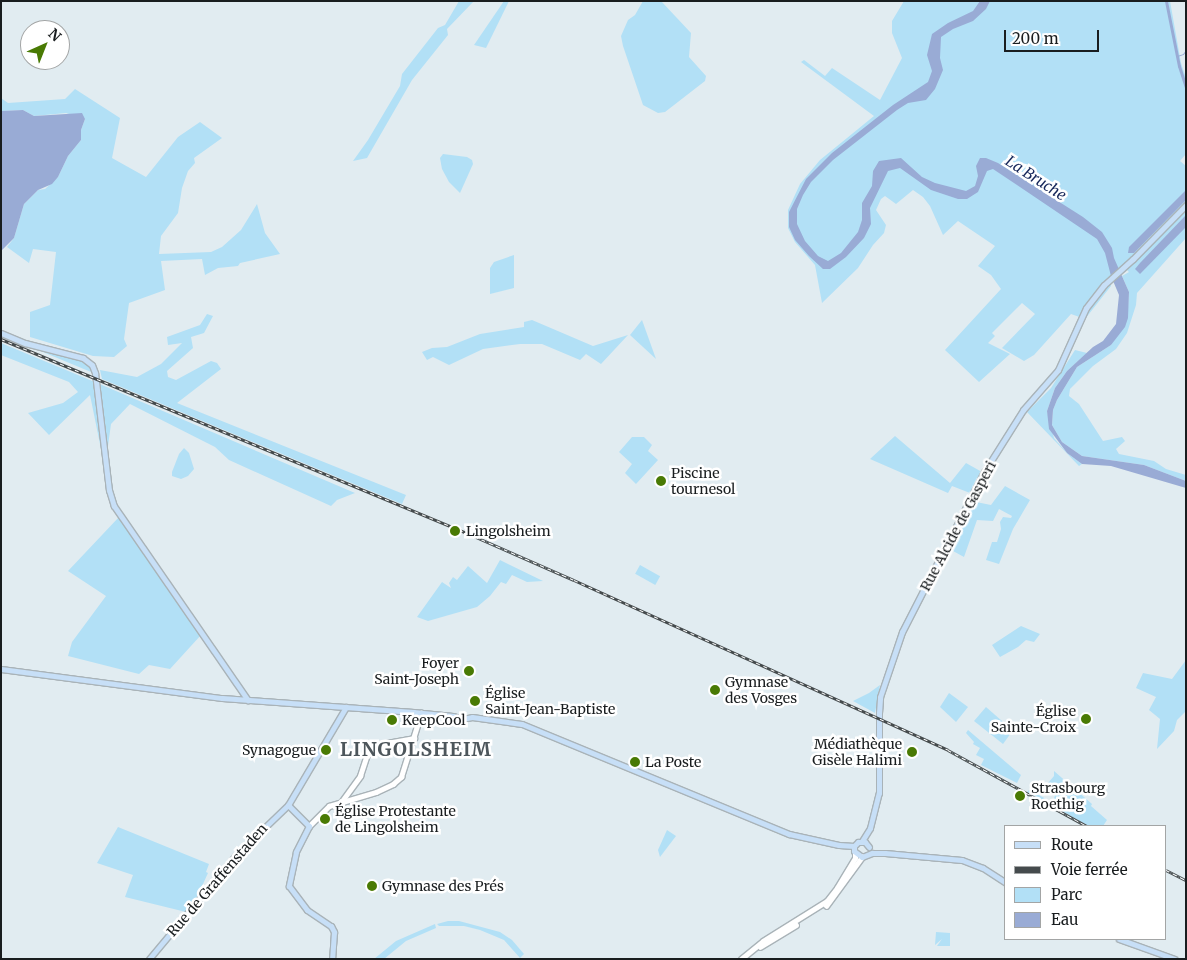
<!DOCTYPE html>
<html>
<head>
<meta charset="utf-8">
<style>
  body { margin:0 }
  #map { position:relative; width:1187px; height:960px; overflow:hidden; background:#e1ecf1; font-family:Merriweather,serif }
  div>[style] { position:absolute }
  .green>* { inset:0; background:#b2e0f6; transform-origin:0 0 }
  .water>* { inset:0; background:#99abd5 }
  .stream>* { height:1px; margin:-0.5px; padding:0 0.5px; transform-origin:0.5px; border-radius:0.5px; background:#99abd5 }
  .canal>* { height:3px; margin:-1.5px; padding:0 1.5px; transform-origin:1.5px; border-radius:1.5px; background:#99abd5 }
  .roads { filter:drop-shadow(1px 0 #a9b3b8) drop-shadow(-1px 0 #a9b3b8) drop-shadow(0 1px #a9b3b8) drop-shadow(0 -1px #a9b3b8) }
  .minor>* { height:4.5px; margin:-2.25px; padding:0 2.25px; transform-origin:2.25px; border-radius:2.25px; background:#fff }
  .major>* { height:5px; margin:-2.5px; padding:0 2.5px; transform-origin:2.5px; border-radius:2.5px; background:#c7dff7 }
  .rail>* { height:3px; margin-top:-1.5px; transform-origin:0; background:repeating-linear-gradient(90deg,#fff 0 4px,#454b4d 0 8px); box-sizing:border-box; border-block:1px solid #454b4d }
  .dots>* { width:14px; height:14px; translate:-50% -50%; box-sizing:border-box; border:2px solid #fff; border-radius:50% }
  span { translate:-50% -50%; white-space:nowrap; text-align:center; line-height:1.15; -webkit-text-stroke:5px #fff; paint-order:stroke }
  .poi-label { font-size:14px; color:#191d1f }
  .left { translate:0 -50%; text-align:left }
  .right { translate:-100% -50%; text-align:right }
  .street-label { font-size:14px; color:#191d1f }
  .water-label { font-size:15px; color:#16275a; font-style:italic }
  .district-label { font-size:19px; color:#4d565b; font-weight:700; letter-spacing:1px }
  .frame { position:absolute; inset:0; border:2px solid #191d1f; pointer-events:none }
  .legend { position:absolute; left:1004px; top:825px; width:162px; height:115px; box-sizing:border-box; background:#fff; border:1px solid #a3a5a5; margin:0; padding:6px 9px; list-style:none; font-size:15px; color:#191d1f }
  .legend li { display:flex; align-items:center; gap:10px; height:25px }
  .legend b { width:25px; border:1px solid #a3a5a5 }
  .north { position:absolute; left:20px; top:20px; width:50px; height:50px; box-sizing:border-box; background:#fff; border:1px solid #a3a5a5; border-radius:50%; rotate:44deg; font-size:14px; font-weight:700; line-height:20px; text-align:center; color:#191d1f }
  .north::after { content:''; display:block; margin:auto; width:18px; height:22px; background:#497a04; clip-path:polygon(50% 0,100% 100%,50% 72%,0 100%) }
  .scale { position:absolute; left:1004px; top:30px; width:95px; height:22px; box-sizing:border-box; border:2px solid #191d1f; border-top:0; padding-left:6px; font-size:15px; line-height:18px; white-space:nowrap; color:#191d1f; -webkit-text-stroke:4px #fff; paint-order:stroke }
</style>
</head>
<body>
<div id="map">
  <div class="green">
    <i style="clip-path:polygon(459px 1px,474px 1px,447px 29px,448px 35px,412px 80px,367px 158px,353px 161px,368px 140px,400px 86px,402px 74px,438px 28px,445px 25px)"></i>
    <i style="clip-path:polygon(504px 1px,509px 1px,486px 48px,474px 45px)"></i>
    <i style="clip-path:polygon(643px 1px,661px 1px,691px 33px,689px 57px,706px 76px,705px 81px,665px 112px,658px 113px,643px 105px,623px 46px,621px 36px,628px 20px,635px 15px)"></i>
    <i style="clip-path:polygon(904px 1px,1170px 1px,1181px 63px,1186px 78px,1186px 154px,1180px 161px,1186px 166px,1186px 238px,1137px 293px,1136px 305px,1127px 333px,1116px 349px,1093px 366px,1070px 389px,1069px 396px,1079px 404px,1103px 441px,1122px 437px,1125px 441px,1116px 449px,1119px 454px,1154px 461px,1166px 469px,1186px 475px,1186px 481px,1144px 465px,1082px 456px,1062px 442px,1052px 425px,1053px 410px,1057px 400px,1077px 367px,1111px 345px,1128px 307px,1129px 292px,1122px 276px,1129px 272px,1123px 266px,1108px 278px,1111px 286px,1085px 319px,1071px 314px,1034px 355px,1024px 361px,1002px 348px,1035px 314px,1022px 303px,992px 333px,995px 336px,988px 343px,1010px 354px,979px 382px,945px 350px,1001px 289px,991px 275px,978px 266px,995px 246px,958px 221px,943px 235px,930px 206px,923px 197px,913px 190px,896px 204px,885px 196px,881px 199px,876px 210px,886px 225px,884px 233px,873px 245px,858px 268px,822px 303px,815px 265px,795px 242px,788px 228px,788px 210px,800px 184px,820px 160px,874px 116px,801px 62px,804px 60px,825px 76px,832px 68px,880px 100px,902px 58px,892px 33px,892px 21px)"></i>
    <i style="clip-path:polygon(75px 89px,120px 118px,112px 158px,146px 177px,178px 137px,200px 122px,222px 138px,194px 158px,195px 163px,188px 171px,182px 188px,178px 213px,161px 236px,159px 254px,211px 252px,222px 247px,241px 230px,257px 204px,265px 233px,280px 254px,240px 263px,238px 266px,218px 268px,205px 275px,202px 259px,161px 261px,165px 290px,129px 303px,124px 339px,127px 346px,114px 357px,93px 356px,30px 337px,30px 312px,50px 305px,56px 252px,33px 249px,29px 263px,7px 247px,14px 238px,24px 204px,38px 190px,45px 189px,58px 177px,68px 156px,81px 140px,81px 130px,85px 119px,66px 113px,34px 116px,23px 110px,1px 111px,1px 98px,8px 103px,65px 99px)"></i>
    <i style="clip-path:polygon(443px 154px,467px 157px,472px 160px,473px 164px,460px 193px,449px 182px,442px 169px,440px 158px)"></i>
    <i style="clip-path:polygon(514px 255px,514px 288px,490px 294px,490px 268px,494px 262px)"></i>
    <i style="clip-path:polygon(207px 314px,213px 316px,204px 333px,191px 337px,193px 348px,167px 371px,168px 377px,176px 380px,211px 361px,217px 363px,221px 369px,177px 403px,406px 495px,402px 504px,102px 379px,100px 370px,137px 377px,161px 364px,182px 343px,168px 345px,167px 337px,200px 325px)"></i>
    <i style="clip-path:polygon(532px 320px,593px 346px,628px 335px,601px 364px,586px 354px,580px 360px,542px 344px,520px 344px,483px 349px,449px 365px,433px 357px,427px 360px,422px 352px,432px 348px,447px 347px,480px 334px,524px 327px,524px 322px)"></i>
    <i style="clip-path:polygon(642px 320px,656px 359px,630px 335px)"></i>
    <i style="clip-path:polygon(1px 343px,102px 385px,355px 493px,337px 500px,331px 506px,229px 460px,215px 447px,130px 404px,111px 424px,108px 446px,101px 449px,90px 395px,49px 435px,28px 413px,63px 403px,78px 392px,69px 382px,1px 355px)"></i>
    <i style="clip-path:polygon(26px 345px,83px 361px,89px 365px,91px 372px)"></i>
    <i style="clip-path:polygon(1075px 350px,1087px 353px,1067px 371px,1055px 388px,1047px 411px,1054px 438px,1067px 453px,1082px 464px,1079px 466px,1027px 412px,1051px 388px)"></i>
    <i style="clip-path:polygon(895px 436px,950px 483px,966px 463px,982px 472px,970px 493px,976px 502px,991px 505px,1005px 486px,1030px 500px,1013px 529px,999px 564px,986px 560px,992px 542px,997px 542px,1001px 529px,1000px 522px,1003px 517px,1011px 518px,1012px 516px,999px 509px,993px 521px,977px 520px,964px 557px,953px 551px,948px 536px,970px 493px,952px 486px,948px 493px,870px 459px)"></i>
    <i style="clip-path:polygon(632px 437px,644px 437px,652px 445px,648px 451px,658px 460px,636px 484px,625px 473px,632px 464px,619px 452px)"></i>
    <i style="clip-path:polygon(184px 448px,189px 453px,194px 469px,188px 476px,181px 479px,172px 476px,172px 472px,179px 454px)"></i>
    <i style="clip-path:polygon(119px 517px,201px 635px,170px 669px,149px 665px,139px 674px,68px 656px,72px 642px,106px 596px,68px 571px)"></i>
    <i style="clip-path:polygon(500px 560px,543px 581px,527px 582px,512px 575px,506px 584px,501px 582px,490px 596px,477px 607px,428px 621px,417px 617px,442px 582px,451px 588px,449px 583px,453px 577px,457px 580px,468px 566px,487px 583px)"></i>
    <i style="left:640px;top:565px;width:23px;height:10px;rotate:29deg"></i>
    <i style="clip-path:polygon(1021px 626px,1040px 634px,1034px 642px,1026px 640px,1018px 647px,1000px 657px,992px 645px)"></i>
    <i style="clip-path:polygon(1186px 660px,1186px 711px,1177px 720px,1174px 731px,1157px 749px,1160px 719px,1149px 710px,1156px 697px,1136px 688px,1143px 673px,1172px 679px)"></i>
    <i style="clip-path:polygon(880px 685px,875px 713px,853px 701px,869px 693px)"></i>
    <i style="clip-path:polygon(949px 693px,968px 707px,956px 722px,940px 707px)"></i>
    <i style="clip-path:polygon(986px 707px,1010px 728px,1011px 733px,1003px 744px,974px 721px)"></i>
    <i style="clip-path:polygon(968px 730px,1021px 775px,1017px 783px,981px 765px,984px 759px,976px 755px,980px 748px,973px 744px,974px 742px,966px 733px)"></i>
    <i style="clip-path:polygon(1054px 771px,1092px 804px,1091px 806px,1107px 820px,1103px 826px,1089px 826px,1027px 792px,1029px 790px,1052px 802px,1057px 792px,1048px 783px,1054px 776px)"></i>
    <i style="clip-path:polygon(118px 827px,209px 864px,206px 872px,208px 873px,198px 895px,186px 912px,125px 897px,133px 875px,97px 863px)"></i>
    <i style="clip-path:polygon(667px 830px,676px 836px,660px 857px,658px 850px)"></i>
    <i style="clip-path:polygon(448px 921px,459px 921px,500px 932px,512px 940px,524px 954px,520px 958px,504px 940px,480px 930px,464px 926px,439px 926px,437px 924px)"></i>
    <i style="clip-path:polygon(435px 924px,436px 928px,406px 941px,384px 959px,374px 959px,396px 941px)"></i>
    <i style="clip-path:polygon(936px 932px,950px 933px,950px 946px,937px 946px,942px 939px,935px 945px)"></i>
  </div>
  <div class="water">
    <i style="clip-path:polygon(980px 1px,990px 1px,986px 9px,973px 21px,953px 29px,941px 37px,940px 58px,943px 70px,935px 89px,926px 100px,908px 103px,897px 110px,833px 160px,811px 182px,803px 195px,797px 209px,797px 224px,805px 241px,818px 256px,828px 261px,841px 253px,858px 232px,862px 220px,862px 203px,872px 186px,873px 171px,879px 161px,901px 158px,922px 177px,935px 183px,966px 191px,975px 186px,978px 176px,976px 166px,980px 158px,986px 158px,998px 163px,1083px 217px,1102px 232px,1112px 248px,1114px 258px,1129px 292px,1128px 318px,1125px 327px,1111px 345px,1077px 367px,1057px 400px,1053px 410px,1052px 425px,1062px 442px,1082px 456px,1144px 465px,1186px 481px,1186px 488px,1111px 466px,1082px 464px,1067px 453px,1049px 429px,1047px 411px,1055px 388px,1067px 371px,1093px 347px,1103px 341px,1116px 324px,1119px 295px,1111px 276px,1105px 253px,1097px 239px,1017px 185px,993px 169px,987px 171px,978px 192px,967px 199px,958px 199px,931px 190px,900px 168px,888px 171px,870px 208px,871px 224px,864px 238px,846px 257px,830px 269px,823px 269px,809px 256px,795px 240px,789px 227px,789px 212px,806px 179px,832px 153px,893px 105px,928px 82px,932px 71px,927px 55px,932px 34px,948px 23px,973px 11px)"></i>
    <i style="clip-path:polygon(23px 110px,34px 116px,82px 113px,85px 119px,81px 130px,81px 140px,68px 156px,58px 177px,52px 184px,38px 190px,24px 204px,14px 238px,1px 251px,1px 111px)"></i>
    <i style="clip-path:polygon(1186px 190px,1186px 200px,1134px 253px,1128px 253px,1129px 247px)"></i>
    <i style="clip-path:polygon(1186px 215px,1186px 227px,1140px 274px,1135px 269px,1140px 263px)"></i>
  </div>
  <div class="stream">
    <i style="left:1177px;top:56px;width:6px;rotate:-18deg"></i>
    <i style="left:1183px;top:54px;width:5px;rotate:-53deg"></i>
  </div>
  <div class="canal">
    <i style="left:1166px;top:1px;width:66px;rotate:78.7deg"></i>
    <i style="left:1179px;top:66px;width:23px;rotate:72deg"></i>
  </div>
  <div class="roads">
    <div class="minor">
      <i style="left:342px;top:801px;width:31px;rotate:-54deg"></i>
      <i style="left:360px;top:776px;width:32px;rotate:-72deg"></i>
      <i style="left:370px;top:746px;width:45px;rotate:-10.3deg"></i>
      <i style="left:309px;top:826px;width:28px;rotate:-45deg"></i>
      <i style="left:329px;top:806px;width:49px;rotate:-16.6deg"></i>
      <i style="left:376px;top:792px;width:19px;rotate:-25deg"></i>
      <i style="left:393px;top:784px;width:11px;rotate:-41deg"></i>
      <i style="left:401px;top:777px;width:67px;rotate:-72.6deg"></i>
      <i style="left:826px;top:906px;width:61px;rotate:-53.7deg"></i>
      <i style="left:760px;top:947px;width:42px;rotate:-31.4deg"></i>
      <i style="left:741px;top:959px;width:28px;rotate:-39deg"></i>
      <i style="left:763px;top:941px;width:75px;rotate:-32deg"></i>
      <i style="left:827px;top:901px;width:16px;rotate:-52deg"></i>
      <i style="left:837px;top:888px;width:35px;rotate:-59deg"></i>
      <i style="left:855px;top:858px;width:4px;rotate:-90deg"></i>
    </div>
    <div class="major">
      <i style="left:1px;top:333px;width:26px;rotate:23deg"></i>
      <i style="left:25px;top:343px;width:60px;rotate:14.5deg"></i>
      <i style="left:83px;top:358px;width:11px;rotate:38deg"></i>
      <i style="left:92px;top:365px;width:9px;rotate:69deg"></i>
      <i style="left:95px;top:373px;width:118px;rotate:83.2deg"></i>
      <i style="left:109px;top:490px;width:17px;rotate:73deg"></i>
      <i style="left:114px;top:506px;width:236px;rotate:55.4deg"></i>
      <i style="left:1px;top:669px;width:223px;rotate:7.5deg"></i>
      <i style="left:222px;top:698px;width:192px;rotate:4.2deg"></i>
      <i style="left:413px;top:712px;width:40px;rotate:5.7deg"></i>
      <i style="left:453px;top:716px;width:9px;rotate:18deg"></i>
      <i style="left:462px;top:719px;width:10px;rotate:-11deg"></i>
      <i style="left:472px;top:717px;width:50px;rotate:8deg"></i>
      <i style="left:522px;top:724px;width:289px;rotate:22.4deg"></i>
      <i style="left:789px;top:834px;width:51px;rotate:12.4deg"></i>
      <i style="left:839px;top:845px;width:15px;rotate:4deg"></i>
      <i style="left:288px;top:805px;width:30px;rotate:45deg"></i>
      <i style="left:309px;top:826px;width:29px;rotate:117deg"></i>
      <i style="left:296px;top:852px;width:35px;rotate:102deg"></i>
      <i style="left:289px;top:886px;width:30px;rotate:53deg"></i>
      <i style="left:307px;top:910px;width:29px;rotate:34deg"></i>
      <i style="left:331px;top:926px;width:7px;rotate:63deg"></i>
      <i style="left:334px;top:932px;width:27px;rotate:94deg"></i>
      <i style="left:862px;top:841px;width:15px;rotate:-58deg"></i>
      <i style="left:870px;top:828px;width:36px;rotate:-76deg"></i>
      <i style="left:879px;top:793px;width:80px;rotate:-90deg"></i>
      <i style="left:879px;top:713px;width:16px;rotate:-86deg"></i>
      <i style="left:880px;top:697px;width:69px;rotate:-71.3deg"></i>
      <i style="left:902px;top:632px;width:180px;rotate:-62.9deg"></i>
      <i style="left:984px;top:472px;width:73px;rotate:-57.8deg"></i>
      <i style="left:1023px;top:410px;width:53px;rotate:-48.8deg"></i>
      <i style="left:1058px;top:370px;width:68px;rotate:-65.7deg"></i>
      <i style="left:1086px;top:308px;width:29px;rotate:-52deg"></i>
      <i style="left:1104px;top:285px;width:39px;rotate:-42deg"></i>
      <i style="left:1133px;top:259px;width:76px;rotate:-45.5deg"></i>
      <i style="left:869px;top:847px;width:6px;rotate:-129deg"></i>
      <i style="left:865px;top:842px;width:7px;rotate:180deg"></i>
      <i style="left:858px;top:842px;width:6px;rotate:135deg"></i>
      <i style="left:854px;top:846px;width:5px;rotate:90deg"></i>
      <i style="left:854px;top:851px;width:10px;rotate:37deg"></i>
      <i style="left:862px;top:857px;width:11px;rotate:-22deg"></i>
      <i style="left:872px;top:853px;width:13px"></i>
      <i style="left:885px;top:853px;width:77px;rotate:5.2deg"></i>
      <i style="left:962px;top:860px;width:22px;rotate:21deg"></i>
      <i style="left:983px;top:868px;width:27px;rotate:33deg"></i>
      <i style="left:1119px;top:939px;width:59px;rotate:19.7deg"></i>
      <i style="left:149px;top:959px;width:134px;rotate:-50.1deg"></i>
      <i style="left:235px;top:856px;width:74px;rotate:-43.9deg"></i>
      <i style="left:288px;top:805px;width:114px;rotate:-59.4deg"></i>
    </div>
  </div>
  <div class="rail">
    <i style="left:1px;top:339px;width:505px;rotate:22.6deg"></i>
    <i style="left:467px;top:533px;width:117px;rotate:23.7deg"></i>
    <i style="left:574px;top:580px;width:411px;rotate:24.4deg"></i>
    <i style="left:948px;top:750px;width:158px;rotate:28.7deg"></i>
    <i style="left:1166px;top:870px;width:22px;rotate:27deg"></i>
  </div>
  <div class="dots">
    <i style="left:661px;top:481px;background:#497a04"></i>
    <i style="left:455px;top:531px;background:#497a04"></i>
    <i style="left:469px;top:671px;background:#497a04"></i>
    <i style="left:715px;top:690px;background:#497a04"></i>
    <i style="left:475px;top:701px;background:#497a04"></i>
    <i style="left:1086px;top:719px;background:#497a04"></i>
    <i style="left:392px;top:720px;background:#497a04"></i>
    <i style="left:326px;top:750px;background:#497a04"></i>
    <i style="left:912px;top:752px;background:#497a04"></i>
    <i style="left:635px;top:762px;background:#497a04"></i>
    <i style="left:1020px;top:796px;background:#497a04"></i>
    <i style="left:325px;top:819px;background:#497a04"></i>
    <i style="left:372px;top:886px;background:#497a04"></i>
  </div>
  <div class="poi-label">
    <span class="left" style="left:671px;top:481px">Piscine<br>tournesol</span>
    <span class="left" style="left:466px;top:531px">Lingolsheim</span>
    <span class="right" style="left:459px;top:671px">Foyer<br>Saint-Joseph</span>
    <span class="left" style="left:725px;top:690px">Gymnase<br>des Vosges</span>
    <span class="left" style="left:485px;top:701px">Église<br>Saint-Jean-Baptiste</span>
    <span class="right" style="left:1076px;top:719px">Église<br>Sainte-Croix</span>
    <span class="left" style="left:402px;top:720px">KeepCool</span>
    <span class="right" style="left:902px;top:752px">Médiathèque<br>Gisèle Halimi</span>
    <span class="right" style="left:316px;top:750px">Synagogue</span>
    <span class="left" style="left:645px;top:762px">La Poste</span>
    <span class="left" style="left:1031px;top:796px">Strasbourg<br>Roethig</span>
    <span class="left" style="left:335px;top:819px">Église Protestante<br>de Lingolsheim</span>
    <span class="left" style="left:382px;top:886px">Gymnase des Prés</span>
  </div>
  <div class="street-label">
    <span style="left:958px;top:526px;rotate:-62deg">Rue Alcide de Gasperi</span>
    <span style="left:217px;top:880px;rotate:-49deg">Rue de Graffenstaden</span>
  </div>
  <div class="water-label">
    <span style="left:1036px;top:178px;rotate:33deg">La Bruche</span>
  </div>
  <div class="district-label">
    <span style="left:416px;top:750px">LINGOLSHEIM</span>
  </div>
  <div class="frame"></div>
  <ul class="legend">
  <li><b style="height:6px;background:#c7dff7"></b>Route</li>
  <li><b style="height:6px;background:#454b4d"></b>Voie ferrée</li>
  <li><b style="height:14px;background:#b2e0f6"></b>Parc</li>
  <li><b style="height:14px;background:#99abd5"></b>Eau</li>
  </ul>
  <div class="north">N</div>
  <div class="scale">200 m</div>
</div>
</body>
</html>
